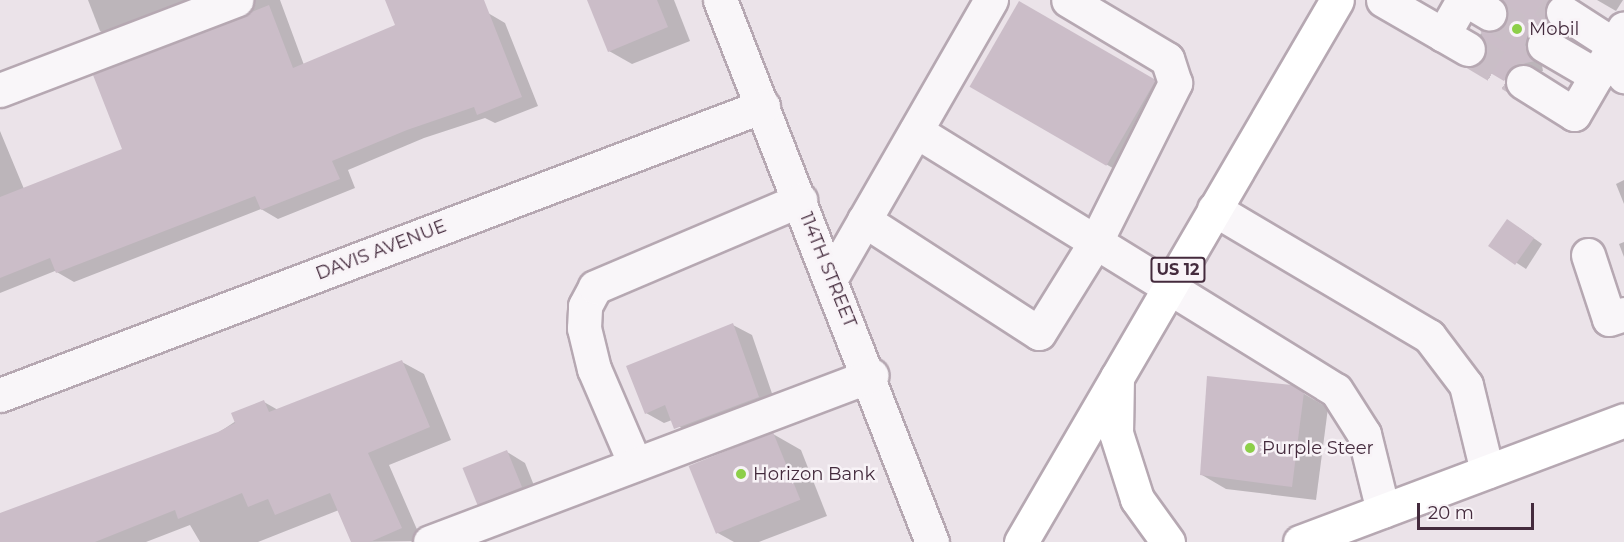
<!DOCTYPE html>
<html>
<head>
<meta charset="utf-8">
<style>
  body { margin:0 }
  #map { position:relative; width:1624px; height:542px; overflow:hidden; background:#ebe3e9; font-family:Montserrat,sans-serif }
  div>[style] { position:absolute }
  .shadow>* { inset:0; background:#0003; transform-origin:0 0 }
  .building>* { inset:0; background:#cbbdc8; transform-origin:0 0 }
  .minor-tunnel>* { height:33px; margin-top:-16.5px; transform-origin:0; background:repeating-linear-gradient(90deg,#cabec7 0 33px,transparent 0 49px) }
  .roads { filter:drop-shadow(2px 0 #b6a8b2) drop-shadow(-2px 0 #b6a8b2) drop-shadow(0 2px #b6a8b2) drop-shadow(0 -2px #b6a8b2) }
  .minor>* { height:33px; margin:-16.5px; padding:0 16.5px; transform-origin:16.5px; border-radius:16.5px; background:#f9f6f9 }
  .major>* { height:33px; margin:-16.5px; padding:0 16.5px; transform-origin:16.5px; border-radius:16.5px; background:#fff }
  .dots>* { width:16px; height:16px; translate:-50% -50%; box-sizing:border-box; border:3px solid #f8f3f7; border-radius:50% }
  span { translate:-50% -50%; white-space:nowrap; text-align:center; line-height:1.15; -webkit-text-stroke:5px #f8f3f7; paint-order:stroke }
  .shield-label span { padding:2px 4px; background:#f8f3f7; border:2px solid; border-radius:4px; -webkit-text-stroke-width:0 }
  .shield-label { font-size:16px; color:#442b3d; font-weight:700 }
  .poi-label { font-size:18px; color:#442b3d }
  .left { translate:0 -50%; text-align:left }
  .street-label { font-size:18px; color:#442b3d }
  .scale { position:absolute; left:1417px; top:503px; width:117px; height:27px; box-sizing:border-box; border:3px solid #442b3d; border-top:0; padding-left:8px; font-size:18px; line-height:21px; white-space:nowrap; color:#442b3d; -webkit-text-stroke:4px #f8f3f7; paint-order:stroke }
</style>
</head>
<body>
<div id="map">
  <div class="shadow">
    <i style="clip-path:polygon(88px 0,224px 0,117px 41px,100px 31px)"></i>
    <i style="clip-path:polygon(255px 0,280px 0,304px 65px,397px 26px,387px 0,437px 0,488px 13px,505px 23px,538px 106px,495px 123px,485px 118px,424px 138px,348px 170px,355px 188px,278px 219px,261px 209px,74px 282px,55px 271px,0 293px,0 131px,24px 189px,123px 150px)"></i>
    <i style="clip-path:polygon(589px 0,674px 0,690px 41px,632px 64px,609px 51px)"></i>
    <i style="clip-path:polygon(1503px 0,1573px 0,1557px 28px,1562px 34px,1547px 34px,1538px 43px,1543px 71px,1525px 71px,1516px 86px,1479px 65px,1488px 50px,1480px 34px,1507px 23px)"></i>
    <i style="clip-path:polygon(1597px 0,1623px 0,1616px 11px)"></i>
    <i style="left:1019px;top:3px;width:184px;height:96px;rotate:30deg"></i>
    <i style="clip-path:polygon(1624px 180px,1624px 204px,1616px 184px)"></i>
    <i style="clip-path:polygon(1518px 227px,1542px 244px,1526px 269px,1491px 246px)"></i>
    <i style="clip-path:polygon(1624px 242px,1624px 257px,1619px 244px)"></i>
    <i style="clip-path:polygon(733px 325px,752px 335px,777px 408px,694px 439px,672px 420px,664px 423px,646px 413px)"></i>
    <i style="clip-path:polygon(402px 362px,424px 374px,451px 440px,389px 465px,422px 541px,353px 542px,339px 510px,258px 542px,200px 542px,190px 525px,146px 542px,0 542px,0 518px,218px 433px,264px 402px,278px 410px)"></i>
    <i style="clip-path:polygon(1291px 386px,1328px 408px,1316px 500px,1226px 489px,1202px 475px)"></i>
    <i style="clip-path:polygon(773px 434px,801px 450px,827px 516px,759px 542px,734px 542px,716px 532px)"></i>
    <i style="clip-path:polygon(507px 452px,525px 463px,539px 498px,497px 514px,479px 503px)"></i>
  </div>
  <div class="building">
    <i style="clip-path:polygon(385px 0,484px 0,522px 97px,477px 115px,474px 107px,407px 130px,332px 161px,340px 179px,261px 210px,255px 196px,56px 273px,50px 258px,0 278px,0 197px,122px 149px,93px 75px,269px 5px,293px 68px,395px 25px)"></i>
    <i style="clip-path:polygon(587px 0,657px 0,668px 27px,608px 52px)"></i>
    <i style="clip-path:polygon(1502px 0,1549px 0,1544px 12px,1554px 28px,1535px 28px,1528px 35px,1525px 45px,1535px 61px,1514px 66px,1504px 81px,1477px 65px,1487px 50px,1480px 29px,1498px 30px,1505px 22px)"></i>
    <i style="left:1019px;top:1px;width:158px;height:99px;rotate:30deg"></i>
    <i style="left:1507px;top:219px;width:33px;height:33px;rotate:35deg"></i>
    <i style="clip-path:polygon(733px 323px,759px 397px,674px 429px,665px 405px,645px 414px,626px 366px)"></i>
    <i style="clip-path:polygon(402px 360px,430px 427px,368px 453px,402px 528px,370px 542px,351px 542px,330px 493px,275px 515px,268px 499px,248px 507px,242px 493px,178px 519px,175px 510px,95px 542px,0 542px,0 513px,218px 432px,235px 423px,231px 413px,264px 400px,269px 412px)"></i>
    <i style="clip-path:polygon(1207px 376px,1292px 385px,1304px 392px,1292px 487px,1200px 475px)"></i>
    <i style="left:773px;top:432px;width:73px;height:91px;rotate:68deg"></i>
    <i style="left:507px;top:450px;width:40px;height:48px;rotate:68deg"></i>
  </div>
  <div class="minor-tunnel">
    <i style="left:1543px;top:0;width:23px;rotate:31deg"></i>
    <i style="left:1489px;top:13px;width:64px;rotate:30.2deg"></i>
    <i style="left:1468px;top:49px;width:64px;rotate:31deg"></i>
  </div>
  <div class="roads">
    <div class="minor">
      <i style="left:720px;top:0;width:582px;rotate:68.64deg"></i>
      <i style="left:1383px;top:0;width:98px;rotate:30deg"></i>
      <i style="left:1467px;top:0;width:26px;rotate:31deg"></i>
      <i style="left:1563px;top:12px;width:61px;rotate:32.9deg"></i>
      <i style="left:1614px;top:45px;width:33px;rotate:72deg"></i>
      <i style="left:1443px;top:35px;width:40px;rotate:-60.3deg"></i>
      <i style="left:1544px;top:45px;width:61px;rotate:30.3deg"></i>
      <i style="left:1523px;top:82px;width:60px;rotate:32.1deg"></i>
      <i style="left:1574px;top:114px;width:99px;rotate:-59.8deg"></i>
      <i style="left:0;top:90px;width:253px;rotate:-20.9deg"></i>
      <i style="left:916px;top:131px;width:493px;rotate:31.7deg"></i>
      <i style="left:1336px;top:390px;width:52px;rotate:57.5deg"></i>
      <i style="left:1364px;top:434px;width:79px;rotate:76.1deg"></i>
      <i style="left:1214px;top:209px;width:250px;rotate:30.6deg"></i>
      <i style="left:1429px;top:336px;width:61px;rotate:52.9deg"></i>
      <i style="left:1466px;top:385px;width:89px;rotate:76.3deg"></i>
      <i style="left:864px;top:220px;width:208px;rotate:32.9deg"></i>
      <i style="left:1039px;top:333px;width:108px;rotate:-58.2deg"></i>
      <i style="left:1096px;top:241px;width:177px;rotate:-63.4deg"></i>
      <i style="left:1175px;top:83px;width:25px;rotate:-108deg"></i>
      <i style="left:1167px;top:59px;width:115px;rotate:-149.2deg"></i>
      <i style="left:1588px;top:255px;width:67px;rotate:71.8deg"></i>
      <i style="left:1609px;top:319px;width:16px;rotate:-18deg"></i>
      <i style="left:831px;top:278px;width:321px;rotate:-60.1deg"></i>
      <i style="left:0;top:395px;width:816px;rotate:-20.75deg"></i>
      <i style="left:635px;top:464px;width:103px;rotate:-113.3deg"></i>
      <i style="left:594px;top:369px;width:42px;rotate:-103.7deg"></i>
      <i style="left:584px;top:328px;width:22px;rotate:-87deg"></i>
      <i style="left:585px;top:306px;width:21px;rotate:-62deg"></i>
      <i style="left:595px;top:287px;width:223px;rotate:-23deg"></i>
      <i style="left:430px;top:542px;width:472px;rotate:-20.7deg"></i>
    </div>
    <div class="major">
      <i style="left:1117px;top:377px;width:56px;rotate:91deg"></i>
      <i style="left:1116px;top:433px;width:69px;rotate:72.3deg"></i>
      <i style="left:1137px;top:499px;width:53px;rotate:54.2deg"></i>
      <i style="left:1021px;top:542px;width:627px;rotate:-59.76deg"></i>
      <i style="left:1300px;top:542px;width:346px;rotate:-20.6deg"></i>
    </div>
  </div>
  <div class="dots">
    <i style="left:1517px;top:29px;background:#8dcf49"></i>
    <i style="left:1250px;top:448px;background:#8dcf49"></i>
    <i style="left:741px;top:474px;background:#8dcf49"></i>
  </div>
  <div class="shield-label">
    <span style="left:1178px;top:270px">US 12</span>
  </div>
  <div class="poi-label">
    <span class="left" style="left:1529px;top:29px">Mobil</span>
    <span class="left" style="left:1262px;top:448px">Purple Steer</span>
    <span class="left" style="left:753px;top:474px">Horizon Bank</span>
  </div>
  <div class="street-label">
    <span style="left:381px;top:250px;rotate:-21deg">DAVIS AVENUE</span>
    <span style="left:828px;top:270px;rotate:68deg">114TH STREET</span>
  </div>
  <div class="scale">20 m</div>
</div>
</body>
</html>
